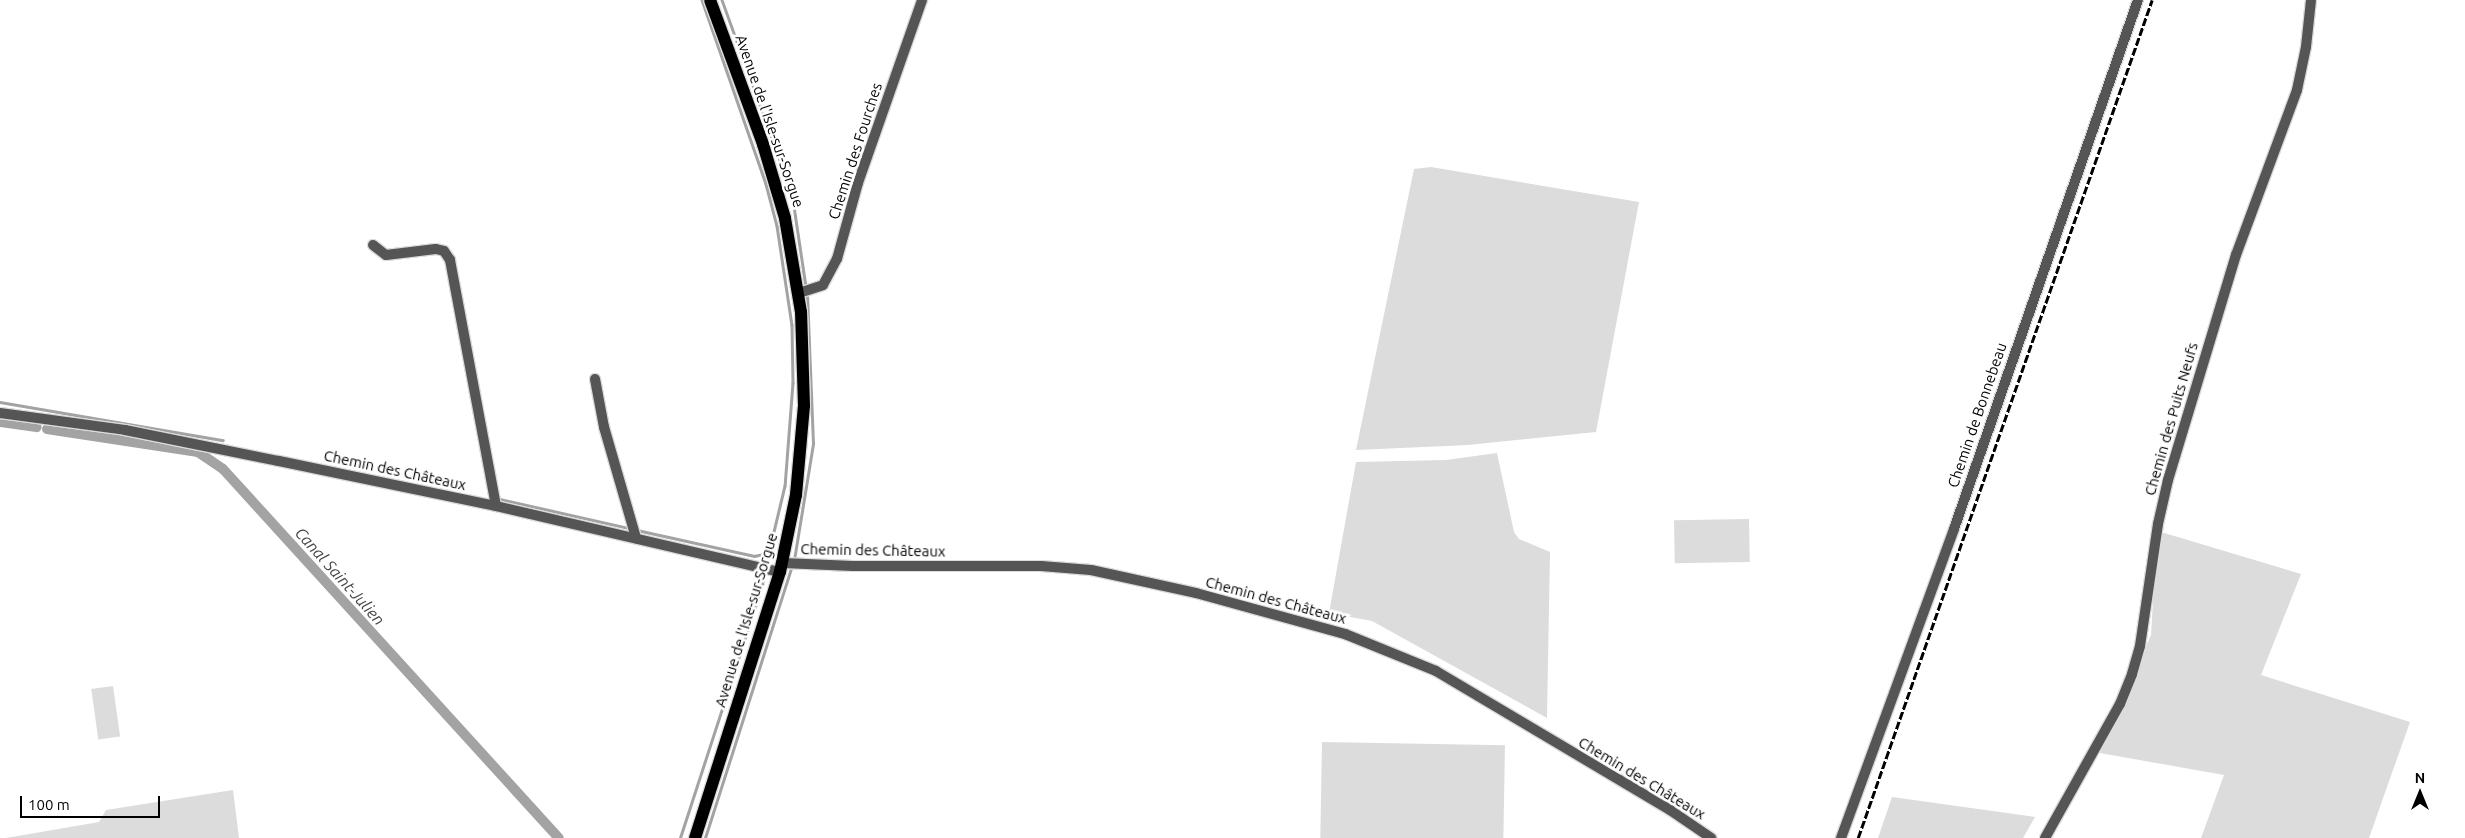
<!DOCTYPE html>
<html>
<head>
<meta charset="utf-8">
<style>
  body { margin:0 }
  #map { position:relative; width:2465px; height:838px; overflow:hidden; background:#fff; font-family:Ubuntu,sans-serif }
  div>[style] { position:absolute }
  .green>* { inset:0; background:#dcdcdc; transform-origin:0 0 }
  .stream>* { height:2.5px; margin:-1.25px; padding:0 1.25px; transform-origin:1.25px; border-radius:1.25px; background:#a3a3a3 }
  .canal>* { height:10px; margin:-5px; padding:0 5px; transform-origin:5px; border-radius:5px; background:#a3a3a3 }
  .roads { filter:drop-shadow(1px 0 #dbdbdb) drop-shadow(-1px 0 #dbdbdb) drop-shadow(0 1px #dbdbdb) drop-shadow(0 -1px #dbdbdb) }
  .minor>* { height:10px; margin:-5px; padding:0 5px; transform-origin:5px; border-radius:5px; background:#555 }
  .tertiary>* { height:10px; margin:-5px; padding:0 5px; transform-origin:5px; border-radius:5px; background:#555 }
  .primary>* { height:12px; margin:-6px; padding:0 6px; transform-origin:6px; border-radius:6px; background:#000 }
  .rail>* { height:2.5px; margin-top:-1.25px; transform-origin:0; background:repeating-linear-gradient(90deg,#000 0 8px,transparent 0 10.5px) }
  span { translate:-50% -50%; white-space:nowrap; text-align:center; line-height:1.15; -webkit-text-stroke:5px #fff; paint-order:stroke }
  .street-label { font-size:15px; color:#000 }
  .water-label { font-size:16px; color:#444; font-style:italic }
  .north { position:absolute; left:2395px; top:768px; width:50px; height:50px; -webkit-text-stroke:4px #fff; paint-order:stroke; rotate:0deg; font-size:14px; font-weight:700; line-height:20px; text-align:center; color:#000 }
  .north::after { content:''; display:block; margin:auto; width:18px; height:22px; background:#000; clip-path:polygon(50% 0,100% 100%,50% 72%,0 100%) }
  .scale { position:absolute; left:20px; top:796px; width:140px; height:22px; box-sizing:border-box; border:2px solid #000; border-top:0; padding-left:6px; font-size:15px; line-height:18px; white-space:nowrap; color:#000; -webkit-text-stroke:4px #fff; paint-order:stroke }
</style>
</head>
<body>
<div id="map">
  <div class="green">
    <i style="clip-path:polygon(1431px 167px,1639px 202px,1596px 432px,1468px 445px,1356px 450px,1414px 169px)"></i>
    <i style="clip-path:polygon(1497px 453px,1514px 532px,1519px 539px,1550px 552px,1547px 718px,1372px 621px,1329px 613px,1356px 462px,1446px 460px)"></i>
    <i style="left:1749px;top:519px;width:43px;height:75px;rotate:89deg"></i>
    <i style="clip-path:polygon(2161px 532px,2301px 574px,2261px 675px,2410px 722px,2369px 838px,2201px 838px,2224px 775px,2100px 753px,2151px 635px,2155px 565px)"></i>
    <i style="left:113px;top:686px;width:51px;height:22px;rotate:82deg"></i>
    <i style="left:1322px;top:742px;width:183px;height:96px;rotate:1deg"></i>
    <i style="clip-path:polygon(233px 790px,239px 838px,6px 838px,99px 822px,106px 810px)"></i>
    <i style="clip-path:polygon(1892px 797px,2035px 817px,2023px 838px,1878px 838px)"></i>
  </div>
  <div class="stream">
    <i style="left:702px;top:0;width:195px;rotate:70.8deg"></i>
    <i style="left:766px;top:184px;width:43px;rotate:75.3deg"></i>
    <i style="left:777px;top:226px;width:100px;rotate:81.4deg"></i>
    <i style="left:792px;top:325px;width:58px;rotate:89deg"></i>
    <i style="left:793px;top:383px;width:103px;rotate:94.4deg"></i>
    <i style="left:785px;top:486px;width:81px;rotate:103.5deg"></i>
    <i style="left:722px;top:0;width:205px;rotate:70.1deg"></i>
    <i style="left:792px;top:193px;width:95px;rotate:81.5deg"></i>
    <i style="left:0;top:402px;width:226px;rotate:9.7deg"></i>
    <i style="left:500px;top:499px;width:132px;rotate:12.7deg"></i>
    <i style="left:637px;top:530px;width:120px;rotate:12.5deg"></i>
    <i style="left:754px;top:556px;width:14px;rotate:-12deg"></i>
    <i style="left:794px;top:560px;width:118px;rotate:-80.7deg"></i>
    <i style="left:813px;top:444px;width:151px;rotate:-92.3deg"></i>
    <i style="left:680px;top:838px;width:266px;rotate:-72deg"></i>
    <i style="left:762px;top:585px;width:15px;rotate:-79deg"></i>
    <i style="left:705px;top:838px;width:286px;rotate:-72.3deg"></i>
  </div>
  <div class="canal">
    <i style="left:0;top:422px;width:37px;rotate:8deg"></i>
    <i style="left:47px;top:429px;width:153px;rotate:8.7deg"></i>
    <i style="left:198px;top:452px;width:30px;rotate:34deg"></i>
    <i style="left:223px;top:469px;width:499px;rotate:47.7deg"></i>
  </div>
  <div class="roads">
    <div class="minor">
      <i style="left:373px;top:245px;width:16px;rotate:38deg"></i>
      <i style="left:386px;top:255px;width:50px;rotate:-6.8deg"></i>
      <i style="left:436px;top:249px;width:8px;rotate:14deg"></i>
      <i style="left:444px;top:251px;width:11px;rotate:56deg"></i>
      <i style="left:450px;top:260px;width:250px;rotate:79.4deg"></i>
      <i style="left:799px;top:293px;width:25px;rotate:-18deg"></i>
      <i style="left:823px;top:285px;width:30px;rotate:-62deg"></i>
      <i style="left:837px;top:259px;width:79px;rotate:-74.6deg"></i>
      <i style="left:858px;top:183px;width:194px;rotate:-70.7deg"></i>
      <i style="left:595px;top:379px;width:49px;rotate:79.4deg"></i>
      <i style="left:604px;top:427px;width:116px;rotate:73.9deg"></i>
      <i style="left:783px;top:563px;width:70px;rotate:2.5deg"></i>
      <i style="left:853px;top:566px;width:188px"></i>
      <i style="left:1041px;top:566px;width:50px;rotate:4.6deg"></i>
      <i style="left:1091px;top:570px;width:107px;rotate:12.4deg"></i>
      <i style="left:1196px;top:593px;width:155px;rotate:15.4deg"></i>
      <i style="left:1345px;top:634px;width:98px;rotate:22.1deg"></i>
      <i style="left:1436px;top:671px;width:272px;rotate:30.7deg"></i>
      <i style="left:1670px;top:810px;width:50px;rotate:34.3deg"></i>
      <i style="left:1841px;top:838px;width:329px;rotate:-69.9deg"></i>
      <i style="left:1954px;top:529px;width:560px;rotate:-70.82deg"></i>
      <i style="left:2045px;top:838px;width:154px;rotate:-60.8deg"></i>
      <i style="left:2120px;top:704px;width:32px;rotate:-68deg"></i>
      <i style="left:2132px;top:674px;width:29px;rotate:-74deg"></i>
      <i style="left:2140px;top:646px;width:123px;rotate:-81.6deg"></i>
      <i style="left:2158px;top:524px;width:45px;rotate:-77.2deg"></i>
      <i style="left:2168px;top:480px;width:235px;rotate:-73.2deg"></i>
      <i style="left:2236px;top:255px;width:176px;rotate:-69.7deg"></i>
      <i style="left:2297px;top:90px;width:44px;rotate:-78.2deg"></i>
      <i style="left:2306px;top:47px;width:47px;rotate:-83.9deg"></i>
    </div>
    <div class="tertiary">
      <i style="left:0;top:413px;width:126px;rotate:7.7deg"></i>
      <i style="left:125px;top:430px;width:157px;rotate:11.4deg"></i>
      <i style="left:279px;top:461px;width:222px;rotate:11.7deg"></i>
      <i style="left:496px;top:506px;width:292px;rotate:13.1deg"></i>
    </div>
    <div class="primary">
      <i style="left:695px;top:838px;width:279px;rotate:-72.3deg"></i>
      <i style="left:780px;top:572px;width:79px;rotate:-78.3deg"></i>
      <i style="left:796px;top:495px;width:89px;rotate:-84.9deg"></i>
      <i style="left:804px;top:406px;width:94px;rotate:-91.8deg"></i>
      <i style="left:801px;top:312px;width:95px;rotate:-99.7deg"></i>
      <i style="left:785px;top:218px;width:77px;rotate:-106.6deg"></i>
      <i style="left:763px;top:144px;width:153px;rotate:-110.2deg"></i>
    </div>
  </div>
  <div class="rail">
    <i style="left:1858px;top:838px;width:888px;rotate:-70.67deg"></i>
  </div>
  <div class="street-label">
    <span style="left:770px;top:121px;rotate:71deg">Avenue de l'Isle-sur-Sorgue</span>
    <span style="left:855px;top:151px;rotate:-72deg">Chemin des Fourches</span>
    <span style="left:1977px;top:415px;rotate:-71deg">Chemin de Bonnebeau</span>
    <span style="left:2171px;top:419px;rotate:-74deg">Chemin des Puits Neufs</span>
    <span style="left:395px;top:470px;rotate:12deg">Chemin des Châteaux</span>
    <span style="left:873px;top:550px;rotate:1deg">Chemin des Châteaux</span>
    <span style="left:1276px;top:600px;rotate:15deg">Chemin des Châteaux</span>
    <span style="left:746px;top:620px;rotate:-73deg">Avenue de l'Isle-sur-Sorgue</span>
    <span style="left:1642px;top:778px;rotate:31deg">Chemin des Châteaux</span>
  </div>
  <div class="water-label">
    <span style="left:340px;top:576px;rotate:48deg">Canal Saint-Julien</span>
  </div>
  <div class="north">N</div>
  <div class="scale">100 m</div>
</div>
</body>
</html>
